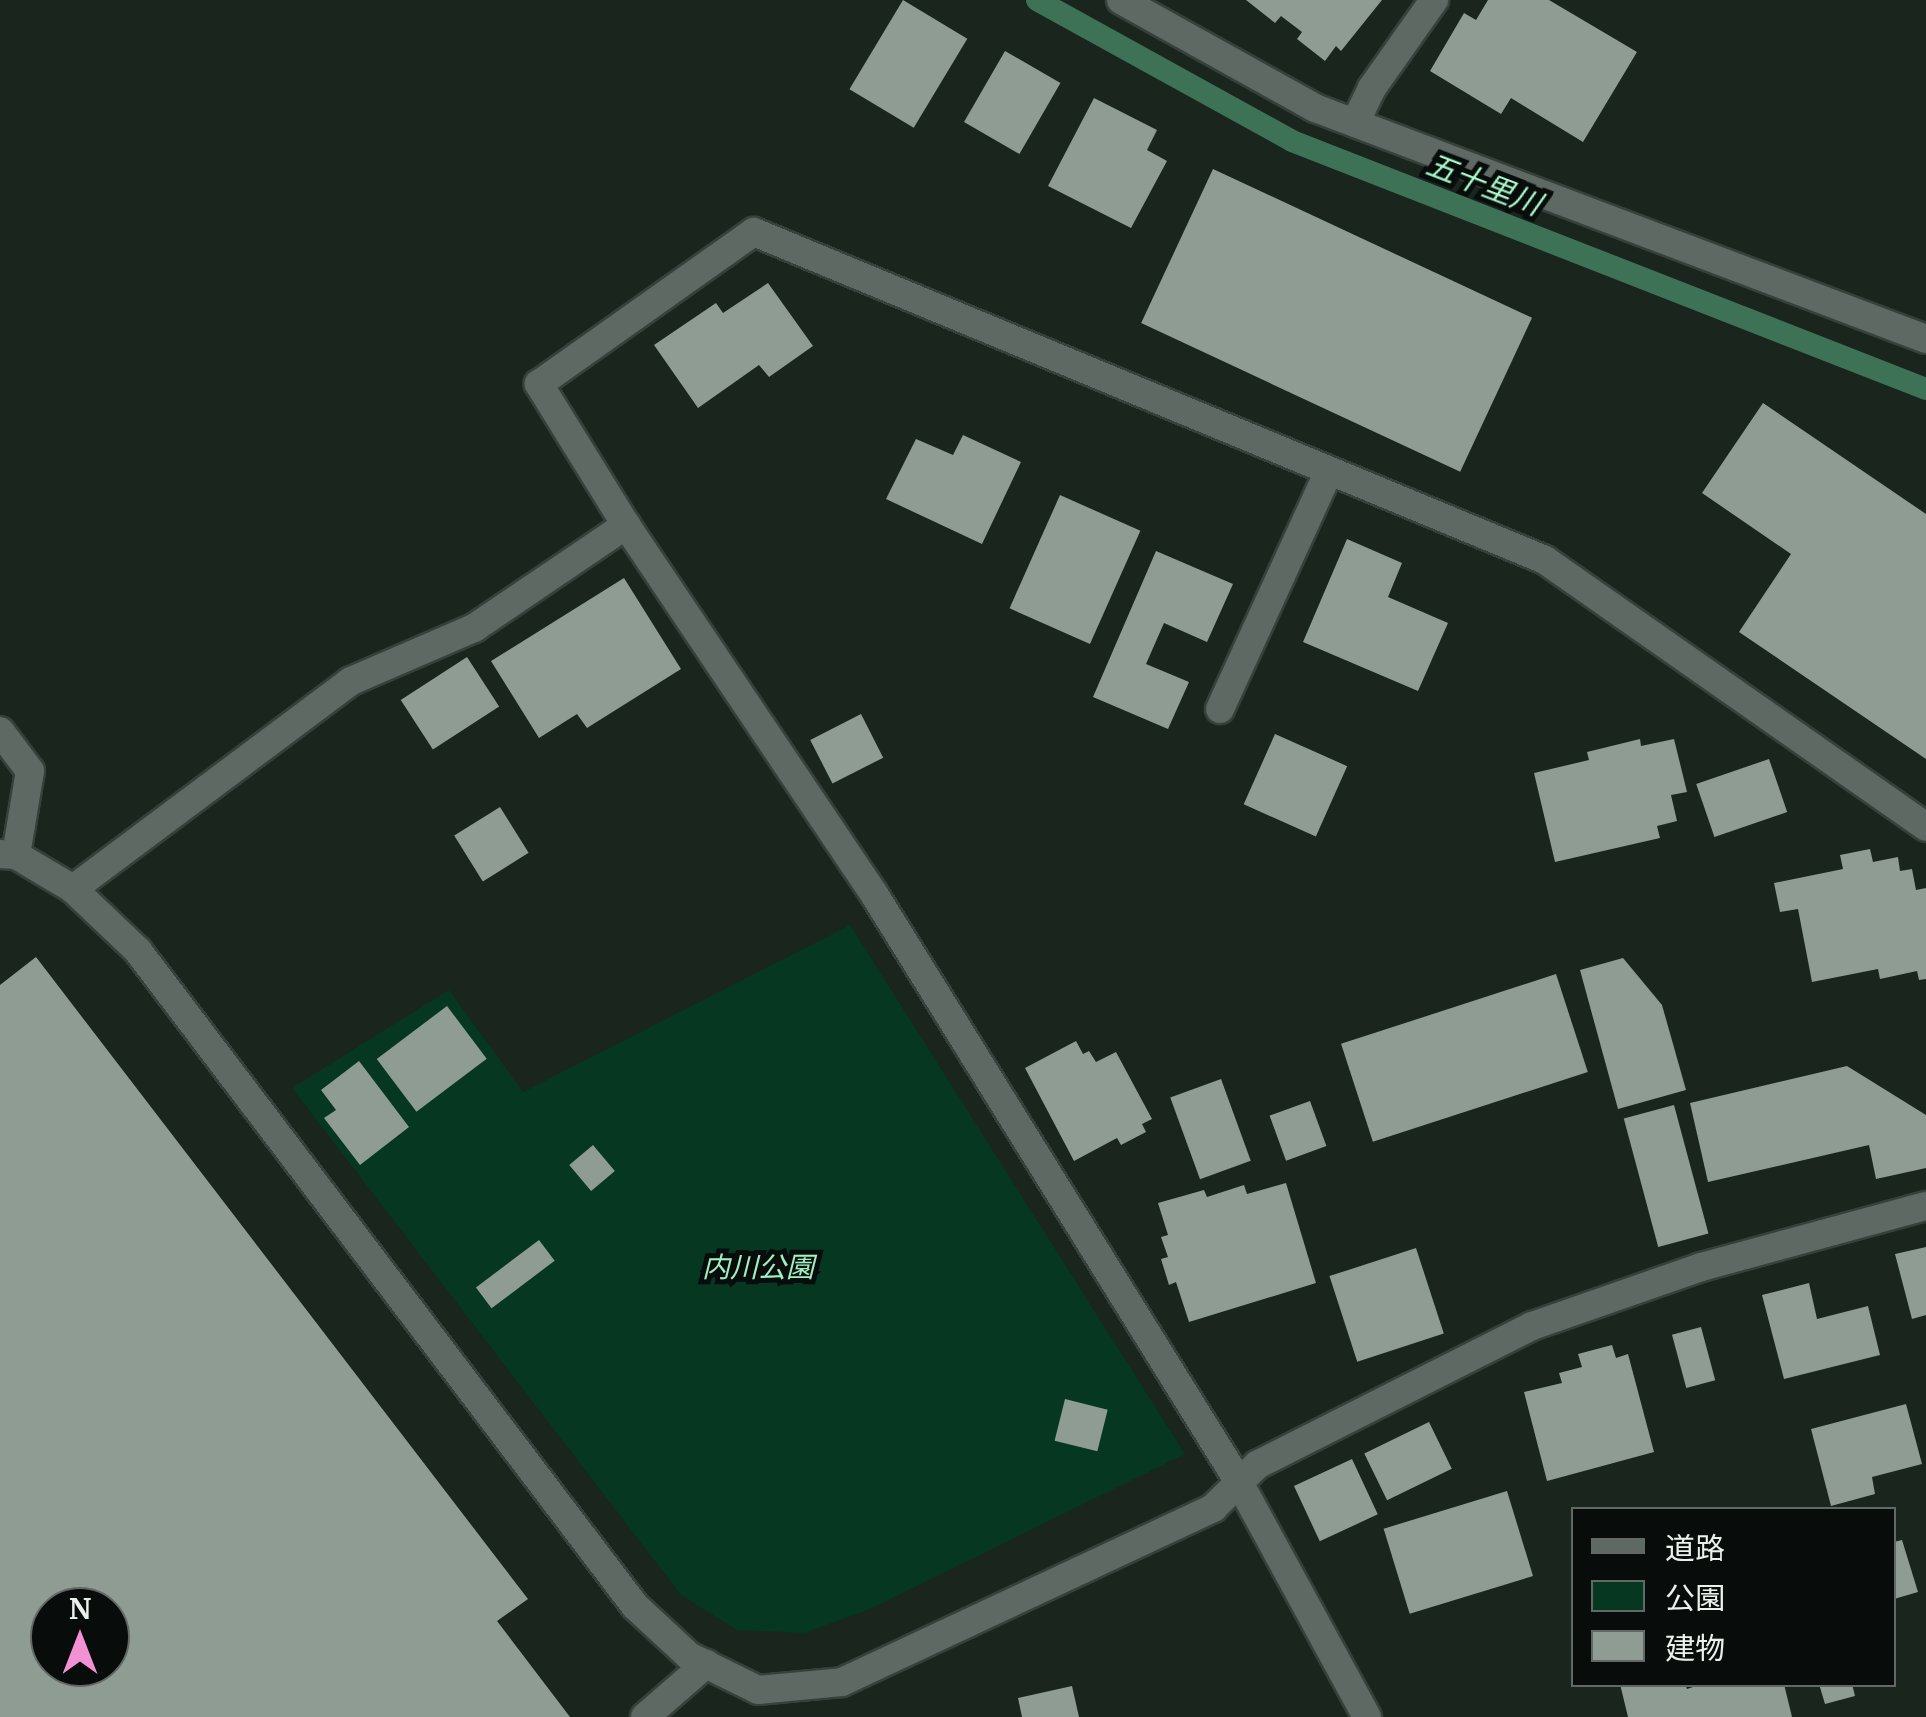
<!DOCTYPE html>
<html>
<head>
<meta charset="utf-8">
<style>
  body { margin:0 }
  #map { position:relative; width:1926px; height:1717px; overflow:hidden; background:#1a251e; font-family:Merriweather,"Noto Sans JP",serif }
  div>[style] { position:absolute }
  .green>* { inset:0; background:#053721 }
  .stream>* { height:22px; margin:-11px; padding:0 11px; transform-origin:11px; border-radius:11px; background:#3e7256 }
  .building>* { inset:0; background:#8f9c94; transform-origin:0 0 }
  .roads { filter:drop-shadow(2px 0 #37403a) drop-shadow(-2px 0 #37403a) drop-shadow(0 2px #37403a) drop-shadow(0 -2px #37403a) }
  .service>* { height:28px; margin:-14px; padding:0 14px; transform-origin:14px; border-radius:14px; background:#5d6962 }
  .minor>* { height:28px; margin:-14px; padding:0 14px; transform-origin:14px; border-radius:14px; background:#5d6962 }
  span { translate:-50% -50%; white-space:nowrap; text-align:center; line-height:1.15; -webkit-text-stroke:10px #080c0a; paint-order:stroke }
  .park-label { font-size:28px; color:#9ff1c4; font-style:italic }
  .water-label { font-size:30px; color:#a8f9cc; font-style:italic }
  .legend { position:absolute; left:1571px; top:1507px; width:325px; height:180px; box-sizing:border-box; background:#080c0a; border:2px solid #626864; margin:0; padding:12px 18px; list-style:none; font-size:30px; color:#eaf1ec }
  .legend li { display:flex; align-items:center; gap:20px; height:50px }
  .legend b { width:50px; border:2px solid #626864 }
  .north { position:absolute; left:30px; top:1587px; width:100px; height:100px; box-sizing:border-box; background:#080c0a; border:2px solid #626864; border-radius:50%; rotate:0deg; font-size:28px; font-weight:700; line-height:40px; text-align:center; color:#eaf1ec }
  .north::after { content:''; display:block; margin:auto; width:35px; height:45px; background:#f391d6; clip-path:polygon(50% 0,100% 100%,50% 72%,0 100%) }
</style>
</head>
<body>
<div id="map">
  <div class="green">
    <i style="clip-path:polygon(850px 925px,1185px 1454px,868px 1610px,804px 1633px,737px 1630px,681px 1595px,292px 1088px,449px 990px,523px 1092px)"></i>
  </div>
  <div class="stream">
    <i style="left:1037px;top:0;width:291px;rotate:28.9deg"></i>
    <i style="left:1292px;top:141px;width:681px;rotate:21.36deg"></i>
  </div>
  <div class="building">
    <i style="left:903px;top:0;width:75px;height:104px;rotate:31deg"></i>
    <i style="clip-path:polygon(1246px 0,1382px 0,1341px 51px,1336px 46px,1325px 61px,1297px 39px,1302px 32px,1281px 16px,1275px 23px)"></i>
    <i style="clip-path:polygon(1488px 0,1549px 0,1637px 52px,1583px 142px,1511px 98px,1501px 114px,1430px 71px,1464px 13px,1476px 20px)"></i>
    <i style="left:1005px;top:51px;width:64px;height:82px;rotate:30deg"></i>
    <i style="clip-path:polygon(1094px 98px,1157px 130px,1147px 150px,1167px 161px,1131px 228px,1048px 186px)"></i>
    <i style="left:1213px;top:169px;width:352px;height:170px;rotate:25deg"></i>
    <i style="clip-path:polygon(768px 283px,813px 346px,769px 377px,759px 365px,698px 408px,654px 345px,716px 303px,723px 313px)"></i>
    <i style="clip-path:polygon(1763px 403px,1926px 514px,1926px 759px,1739px 632px,1791px 554px,1702px 493px)"></i>
    <i style="clip-path:polygon(963px 435px,1021px 462px,982px 544px,886px 499px,916px 439px,953px 455px)"></i>
    <i style="left:1060px;top:495px;width:88px;height:124px;rotate:24deg"></i>
    <i style="clip-path:polygon(1347px 539px,1402px 563px,1388px 597px,1448px 623px,1418px 691px,1303px 642px)"></i>
    <i style="clip-path:polygon(1156px 551px,1233px 584px,1207px 642px,1164px 623px,1146px 664px,1189px 682px,1168px 729px,1093px 697px)"></i>
    <i style="clip-path:polygon(624px 578px,681px 669px,587px 728px,577px 714px,539px 738px,491px 661px)"></i>
    <i style="left:467px;top:657px;width:59px;height:79px;rotate:57deg"></i>
    <i style="left:861px;top:714px;width:49px;height:57px;rotate:63deg"></i>
    <i style="left:1275px;top:734px;width:79px;height:77px;rotate:24deg"></i>
    <i style="clip-path:polygon(1640px 739px,1641px 746px,1674px 739px,1687px 792px,1671px 795px,1677px 821px,1657px 826px,1660px 838px,1555px 862px,1534px 773px,1589px 760px,1587px 752px)"></i>
    <i style="left:1769px;top:759px;width:56px;height:77px;rotate:71deg"></i>
    <i style="left:500px;top:807px;width:54px;height:54px;rotate:58deg"></i>
    <i style="clip-path:polygon(1870px 849px,1873px 862px,1898px 857px,1900px 871px,1912px 869px,1916px 890px,1926px 888px,1926px 979px,1919px 980px,1917px 971px,1880px 979px,1878px 969px,1812px 982px,1798px 909px,1780px 912px,1774px 883px,1843px 869px,1840px 855px)"></i>
    <i style="clip-path:polygon(evenodd,36px 957px,528px 1599px,497px 1621px,570px 1717px,0 1717px,0 985px,36px 957px,50px 1607px,110px 1607px,110px 1667px,50px 1667px,50px 1607px)"></i>
    <i style="clip-path:polygon(1623px 958px,1662px 1005px,1686px 1090px,1618px 1109px,1580px 970px)"></i>
    <i style="left:1556px;top:974px;width:103px;height:226px;rotate:72deg"></i>
    <i style="left:447px;top:1006px;width:66px;height:88px;rotate:53deg"></i>
    <i style="clip-path:polygon(1076px 1041px,1083px 1054px,1089px 1051px,1096px 1062px,1116px 1052px,1152px 1119px,1142px 1124px,1146px 1132px,1121px 1145px,1117px 1138px,1074px 1161px,1025px 1068px)"></i>
    <i style="clip-path:polygon(359px 1061px,409px 1127px,360px 1165px,324px 1118px,336px 1110px,321px 1090px)"></i>
    <i style="clip-path:polygon(1847px 1066px,1926px 1115px,1926px 1168px,1876px 1179px,1869px 1145px,1708px 1182px,1690px 1103px)"></i>
    <i style="left:1221px;top:1079px;width:87px;height:54px;rotate:70deg"></i>
    <i style="left:1310px;top:1101px;width:48px;height:43px;rotate:70deg"></i>
    <i style="left:1674px;top:1105px;width:133px;height:52px;rotate:75deg"></i>
    <i style="left:593px;top:1145px;width:34px;height:31px;rotate:50deg"></i>
    <i style="clip-path:polygon(1286px 1183px,1316px 1283px,1189px 1322px,1176px 1282px,1169px 1285px,1161px 1259px,1168px 1257px,1161px 1237px,1168px 1235px,1158px 1203px,1204px 1190px,1207px 1197px,1244px 1185px,1247px 1194px)"></i>
    <i style="left:539px;top:1240px;width:26px;height:79px;rotate:53deg"></i>
    <i style="clip-path:polygon(1926px 1247px,1926px 1315px,1912px 1319px,1895px 1254px)"></i>
    <i style="left:1416px;top:1248px;width:90px;height:91px;rotate:72deg"></i>
    <i style="clip-path:polygon(1809px 1283px,1817px 1319px,1868px 1306px,1880px 1355px,1784px 1379px,1762px 1295px)"></i>
    <i style="left:1701px;top:1327px;width:55px;height:30px;rotate:75deg"></i>
    <i style="clip-path:polygon(1612px 1345px,1616px 1358px,1628px 1354px,1654px 1452px,1547px 1481px,1524px 1392px,1562px 1383px,1559px 1373px,1582px 1367px,1578px 1354px)"></i>
    <i style="left:1065px;top:1399px;width:44px;height:43px;rotate:14deg"></i>
    <i style="clip-path:polygon(1906px 1404px,1922px 1464px,1872px 1477px,1875px 1494px,1831px 1506px,1811px 1429px)"></i>
    <i style="left:1429px;top:1422px;width:52px;height:72px;rotate:64deg"></i>
    <i style="left:1352px;top:1459px;width:61px;height:64px;rotate:65deg"></i>
    <i style="left:1507px;top:1491px;width:89px;height:129px;rotate:73deg"></i>
    <i style="clip-path:polygon(1902px 1540px,1918px 1592px,1894px 1599px,1894px 1542px)"></i>
    <i style="clip-path:polygon(1620px 1684px,1685px 1684px,1687px 1689px,1702px 1684px,1784px 1684px,1792px 1717px,1628px 1717px)"></i>
    <i style="clip-path:polygon(1819px 1684px,1852px 1684px,1855px 1696px,1825px 1704px)"></i>
    <i style="clip-path:polygon(1072px 1686px,1079px 1717px,1022px 1717px,1018px 1698px)"></i>
  </div>
  <div class="roads">
    <div class="service">
      <i style="left:73px;top:889px;width:347px;rotate:-36.8deg"></i>
      <i style="left:351px;top:681px;width:134px;rotate:-23.3deg"></i>
      <i style="left:474px;top:628px;width:184px;rotate:-34.1deg"></i>
      <i style="left:645px;top:1717px;width:81px;rotate:-41deg"></i>
    </div>
    <div class="minor">
      <i style="left:1121px;top:0;width:222px;rotate:29.1deg"></i>
      <i style="left:1315px;top:108px;width:653px;rotate:20.71deg"></i>
      <i style="left:1355px;top:123px;width:39px;rotate:-64deg"></i>
      <i style="left:1372px;top:88px;width:108px;rotate:-54.8deg"></i>
      <i style="left:1220px;top:709px;width:262px;rotate:-65.4deg"></i>
      <i style="left:0;top:731px;width:50px;rotate:53.1deg"></i>
      <i style="left:30px;top:771px;width:85px;rotate:99.5deg"></i>
      <i style="left:0;top:854px;width:16px;rotate:4deg"></i>
      <i style="left:16px;top:855px;width:66px;rotate:30.8deg"></i>
      <i style="left:73px;top:889px;width:90px;rotate:43.6deg"></i>
      <i style="left:138px;top:951px;width:822px;rotate:52.81deg"></i>
      <i style="left:635px;top:1606px;width:74px;rotate:42.8deg"></i>
      <i style="left:689px;top:1656px;width:77px;rotate:26.2deg"></i>
      <i style="left:758px;top:1690px;width:84px;rotate:-5.4deg"></i>
      <i style="left:842px;top:1682px;width:410px;rotate:-25.1deg"></i>
      <i style="left:1213px;top:1508px;width:62px;rotate:-44.3deg"></i>
      <i style="left:1257px;top:1465px;width:308px;rotate:-26.8deg"></i>
      <i style="left:1532px;top:1326px;width:179px;rotate:-19.2deg"></i>
      <i style="left:1701px;top:1267px;width:233px;rotate:-15.2deg"></i>
      <i style="left:1367px;top:1717px;width:268px;rotate:-118.6deg"></i>
      <i style="left:1239px;top:1482px;width:692px;rotate:-121.83deg"></i>
      <i style="left:874px;top:894px;width:445px;rotate:-123.9deg"></i>
      <i style="left:626px;top:525px;width:166px;rotate:-121.7deg"></i>
      <i style="left:539px;top:384px;width:263px;rotate:-35.3deg"></i>
      <i style="left:754px;top:232px;width:856px;rotate:22.52deg"></i>
      <i style="left:1545px;top:560px;width:465px;rotate:35deg"></i>
    </div>
  </div>
  <div class="park-label">
    <span style="left:758px;top:1267px">内川公園</span>
  </div>
  <div class="water-label">
    <span style="left:1484px;top:184px;rotate:21deg">五十里川</span>
  </div>
  <ul class="legend">
  <li><b style="height:12px;background:#5d6962"></b>道路</li>
  <li><b style="height:28px;background:#053721"></b>公園</li>
  <li><b style="height:28px;background:#8f9c94"></b>建物</li>
  </ul>
  <div class="north">N</div>
</div>
</body>
</html>
